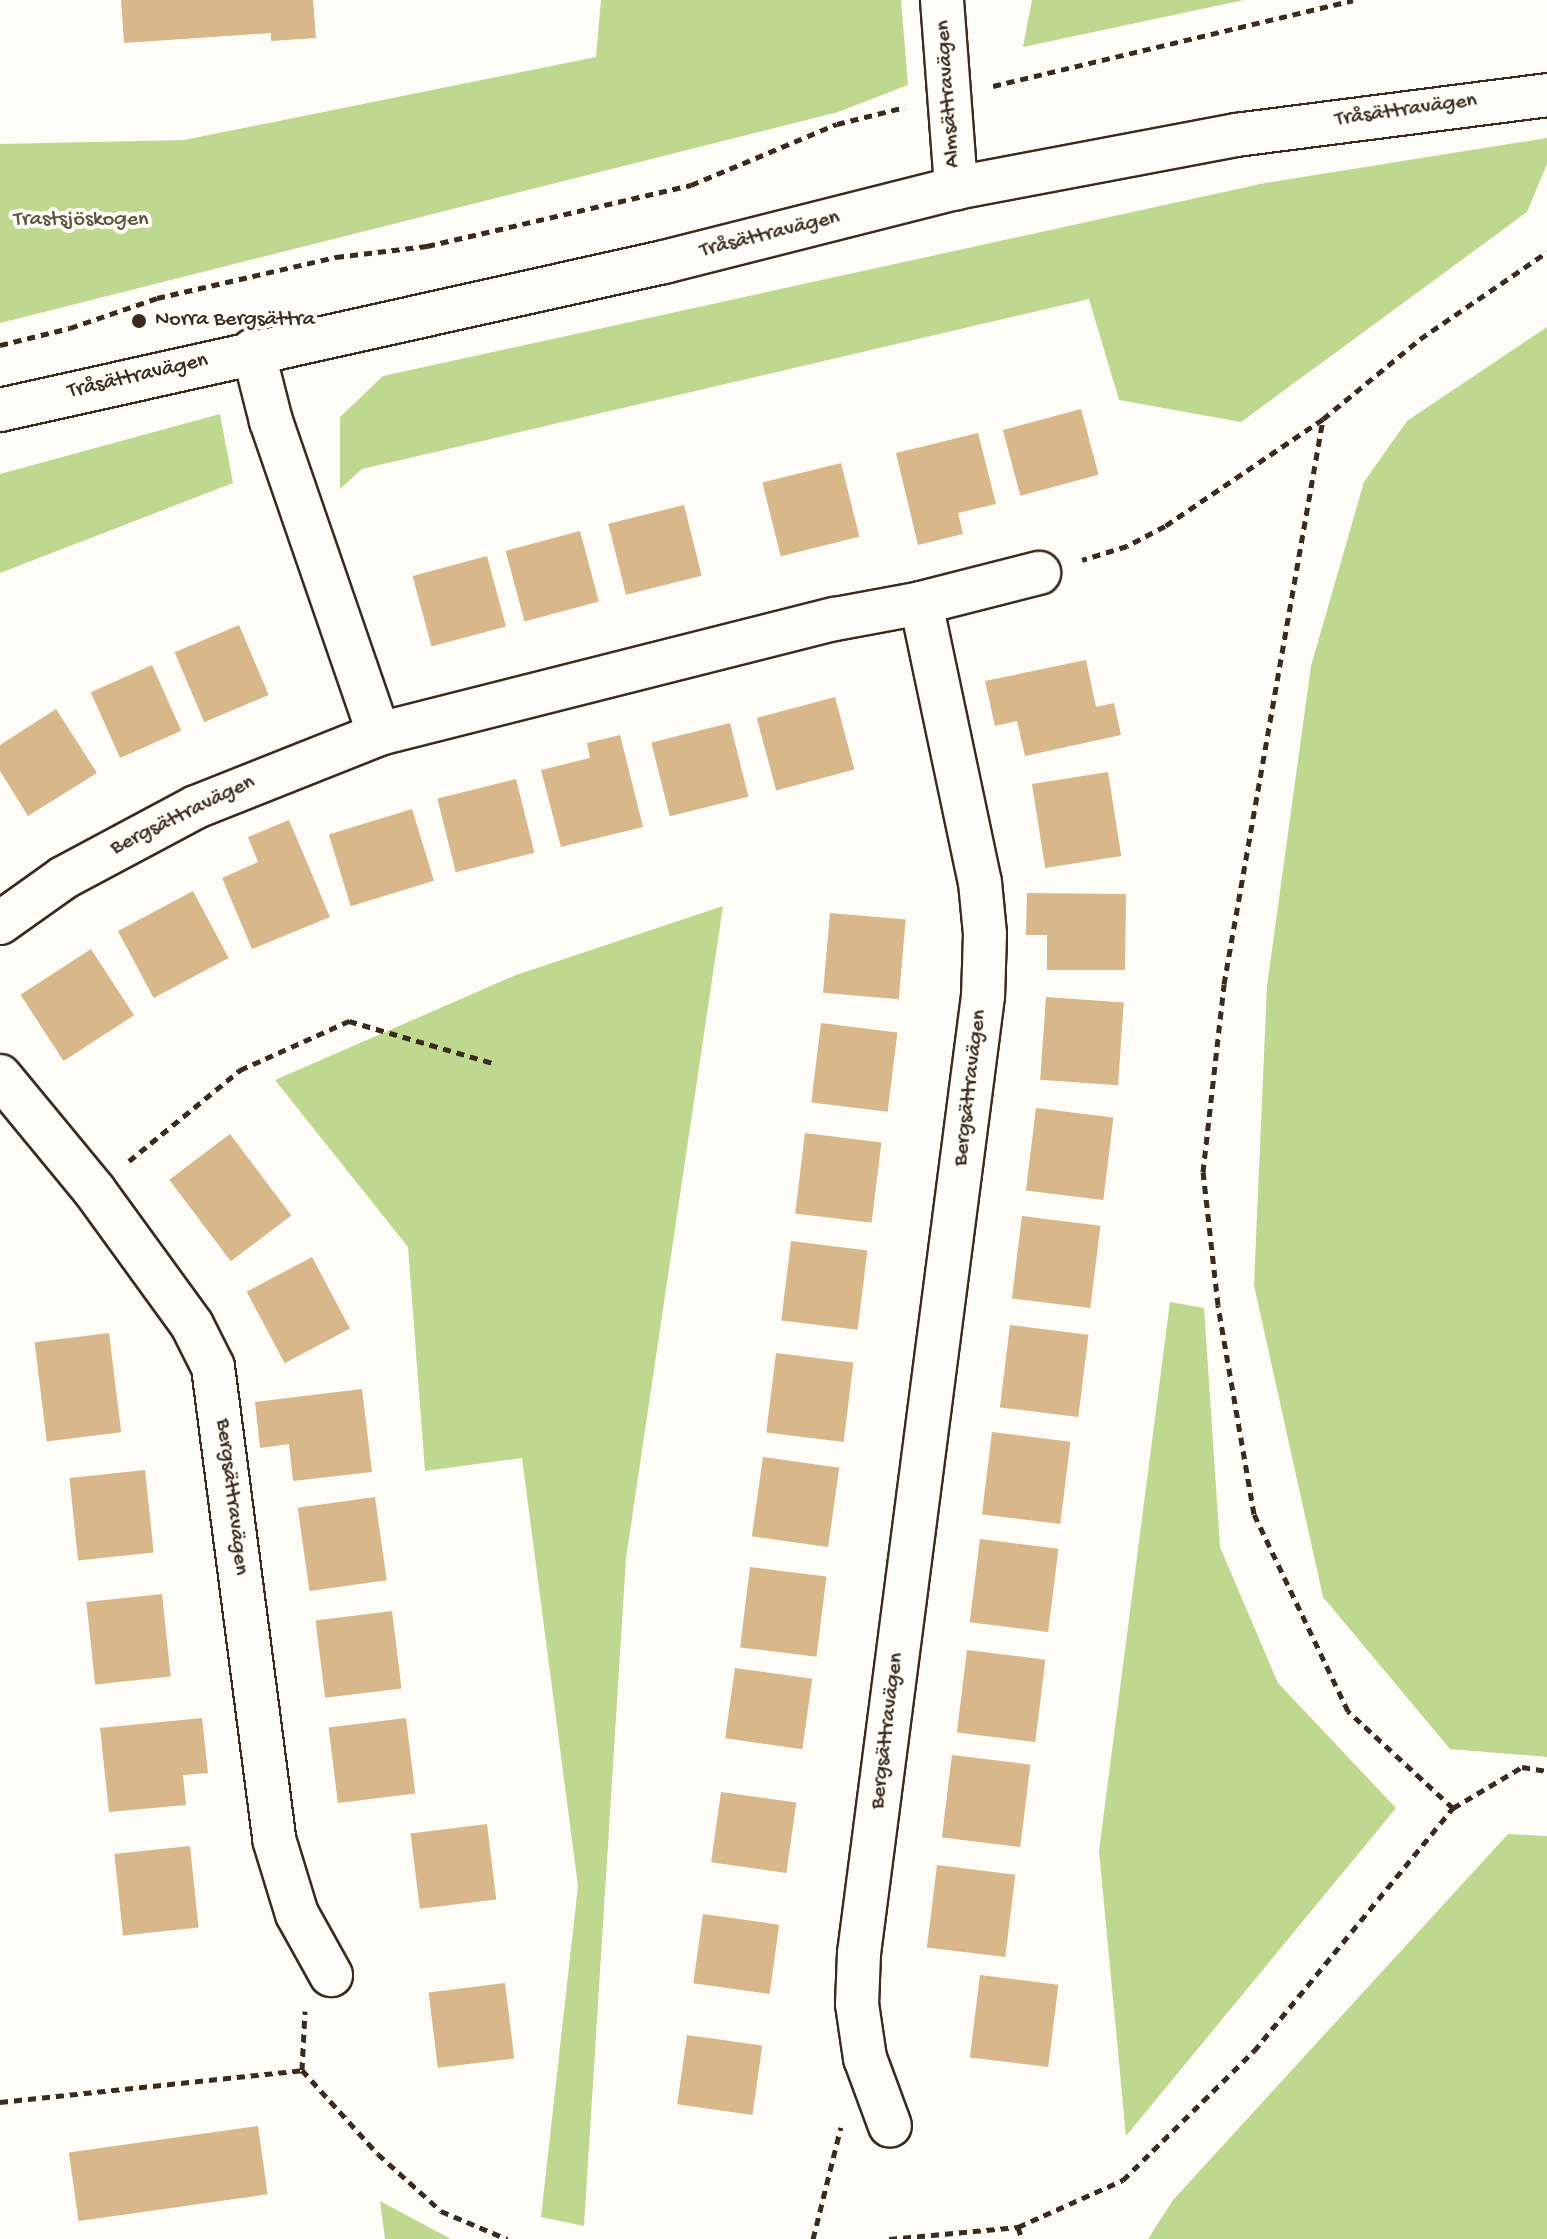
<!DOCTYPE html>
<html>
<head>
<meta charset="utf-8">
<style>
  body { margin:0 }
  #map { position:relative; width:1547px; height:2239px; overflow:hidden; background:#fdfcf7; font-family:"Gochi Hand",sans-serif }
  div>[style] { position:absolute }
  .green>* { inset:0; background:#bed88f }
  .building>* { inset:0; background:#d8b78b; transform-origin:0 0 }
  .path>* { height:5px; margin-top:-2.5px; transform-origin:0; background:repeating-linear-gradient(90deg,#3b2a1e 0 8px,transparent 0 14px) }
  .roads { filter:drop-shadow(2px 0 #3b2a1e) drop-shadow(-2px 0 #3b2a1e) drop-shadow(0 2px #3b2a1e) drop-shadow(0 -2px #3b2a1e) }
  .minor>* { height:42px; margin:-21px; padding:0 21px; transform-origin:21px; border-radius:21px; background:#fdfcf7 }
  .dots>* { width:22px; height:22px; translate:-50% -50%; box-sizing:border-box; border:4px solid #fdfcf7; border-radius:50% }
  span { translate:-50% -50%; white-space:nowrap; text-align:center; line-height:1.15; -webkit-text-stroke:8px #fdfcf7; paint-order:stroke }
  .street-label { font-size:22px; color:#3b2a1e }
  .park-label { font-size:22px; color:#5c563a }
  .poi-label { font-size:22px; color:#3b2a1e }
  .left { translate:0 -50%; text-align:left }
</style>
</head>
<body>
<div id="map">
  <div class="green">
    <i style="clip-path:polygon(601px 0,901px 0,908px 85px,838px 112px,0 323px,0 144px,184px 140px,596px 57px)"></i>
    <i style="clip-path:polygon(1032px 0,1244px 0,1023px 47px)"></i>
    <i style="clip-path:polygon(1547px 138px,1547px 164px,1527px 212px,1241px 422px,1119px 400px,1089px 299px,362px 469px,340px 489px,340px 417px,383px 376px,1265px 183px)"></i>
    <i style="clip-path:polygon(1547px 327px,1547px 1757px,1450px 1749px,1323px 1597px,1254px 1285px,1267px 986px,1311px 666px,1364px 482px,1407px 421px)"></i>
    <i style="clip-path:polygon(220px 414px,233px 483px,0 573px,0 474px)"></i>
    <i style="clip-path:polygon(723px 906px,626px 1558px,584px 2226px,541px 2217px,578px 1886px,522px 1458px,425px 1471px,408px 1247px,275px 1080px,516px 975px)"></i>
    <i style="clip-path:polygon(1170px 1302px,1204px 1308px,1220px 1547px,1278px 1683px,1396px 1808px,1126px 2136px,1099px 1851px)"></i>
    <i style="clip-path:polygon(1508px 1834px,1547px 1836px,1547px 2239px,1148px 2239px,1173px 2200px)"></i>
    <i style="clip-path:polygon(380px 2201px,451px 2239px,385px 2239px)"></i>
  </div>
  <div class="building">
    <i style="clip-path:polygon(121px 0,313px 0,316px 38px,271px 41px,271px 33px,124px 43px)"></i>
    <i style="left:1081px;top:409px;width:68px;height:81px;rotate:75deg"></i>
    <i style="clip-path:polygon(978px 433px,996px 504px,958px 513px,963px 534px,918px 545px,896px 453px)"></i>
    <i style="left:841px;top:463px;width:76px;height:81px;rotate:76deg"></i>
    <i style="left:684px;top:505px;width:73px;height:78px;rotate:76deg"></i>
    <i style="left:580px;top:531px;width:73px;height:77px;rotate:75deg"></i>
    <i style="left:487px;top:556px;width:73px;height:77px;rotate:75deg"></i>
    <i style="left:239px;top:625px;width:76px;height:70px;rotate:67deg"></i>
    <i style="clip-path:polygon(1086px 660px,1096px 707px,1114px 703px,1121px 735px,1025px 756px,1017px 721px,995px 726px,985px 681px)"></i>
    <i style="left:152px;top:665px;width:72px;height:67px;rotate:66deg"></i>
    <i style="left:835px;top:697px;width:75px;height:81px;rotate:75deg"></i>
    <i style="clip-path:polygon(56px 709px,97px 773px,28px 816px,0 771px,0 745px)"></i>
    <i style="left:730px;top:723px;width:76px;height:81px;rotate:76deg"></i>
    <i style="clip-path:polygon(620px 735px,643px 827px,561px 847px,541px 770px,590px 758px,587px 743px)"></i>
    <i style="left:1108px;top:772px;width:85px;height:77px;rotate:81deg"></i>
    <i style="left:516px;top:779px;width:76px;height:81px;rotate:76deg"></i>
    <i style="left:412px;top:809px;width:75px;height:87px;rotate:73deg"></i>
    <i style="clip-path:polygon(289px 820px,330px 917px,252px 949px,222px 878px,258px 862px,248px 837px)"></i>
    <i style="left:193px;top:891px;width:76px;height:85px;rotate:62deg"></i>
    <i style="clip-path:polygon(1027px 893px,1126px 894px,1125px 970px,1047px 970px,1047px 935px,1026px 935px)"></i>
    <i style="left:830px;top:913px;width:76px;height:80px;rotate:5deg"></i>
    <i style="left:91px;top:949px;width:79px;height:84px;rotate:57deg"></i>
    <i style="left:1046px;top:997px;width:78px;height:83px;rotate:4deg"></i>
    <i style="left:821px;top:1023px;width:77px;height:80px;rotate:7deg"></i>
    <i style="left:1036px;top:1108px;width:78px;height:83px;rotate:7deg"></i>
    <i style="left:805px;top:1133px;width:77px;height:81px;rotate:7deg"></i>
    <i style="left:230px;top:1134px;width:102px;height:76px;rotate:53deg"></i>
    <i style="left:1022px;top:1216px;width:79px;height:83px;rotate:7deg"></i>
    <i style="left:791px;top:1241px;width:77px;height:80px;rotate:7deg"></i>
    <i style="left:312px;top:1257px;width:81px;height:74px;rotate:62deg"></i>
    <i style="left:1010px;top:1325px;width:79px;height:83px;rotate:7deg"></i>
    <i style="left:109px;top:1333px;width:100px;height:75px;rotate:83deg"></i>
    <i style="left:776px;top:1353px;width:78px;height:80px;rotate:7deg"></i>
    <i style="clip-path:polygon(362px 1389px,372px 1472px,293px 1481px,289px 1444px,260px 1448px,255px 1402px)"></i>
    <i style="left:992px;top:1432px;width:79px;height:83px;rotate:7deg"></i>
    <i style="left:763px;top:1457px;width:77px;height:80px;rotate:8deg"></i>
    <i style="left:145px;top:1470px;width:83px;height:76px;rotate:84deg"></i>
    <i style="left:375px;top:1497px;width:84px;height:78px;rotate:82deg"></i>
    <i style="left:980px;top:1539px;width:79px;height:84px;rotate:7deg"></i>
    <i style="left:750px;top:1567px;width:77px;height:81px;rotate:7deg"></i>
    <i style="left:162px;top:1594px;width:83px;height:76px;rotate:84deg"></i>
    <i style="left:392px;top:1611px;width:78px;height:77px;rotate:83deg"></i>
    <i style="left:967px;top:1650px;width:79px;height:83px;rotate:7deg"></i>
    <i style="left:735px;top:1668px;width:78px;height:71px;rotate:8deg"></i>
    <i style="clip-path:polygon(202px 1718px,208px 1773px,183px 1775px,186px 1805px,109px 1812px,100px 1728px)"></i>
    <i style="left:406px;top:1718px;width:76px;height:78px;rotate:83deg"></i>
    <i style="left:952px;top:1755px;width:79px;height:83px;rotate:7deg"></i>
    <i style="left:721px;top:1792px;width:76px;height:71px;rotate:8deg"></i>
    <i style="left:487px;top:1824px;width:76px;height:77px;rotate:83deg"></i>
    <i style="left:190px;top:1846px;width:82px;height:76px;rotate:84deg"></i>
    <i style="left:937px;top:1865px;width:79px;height:83px;rotate:7deg"></i>
    <i style="left:703px;top:1914px;width:77px;height:70px;rotate:8deg"></i>
    <i style="left:980px;top:1975px;width:79px;height:83px;rotate:7deg"></i>
    <i style="left:505px;top:1983px;width:76px;height:77px;rotate:83deg"></i>
    <i style="left:687px;top:2035px;width:76px;height:70px;rotate:8deg"></i>
    <i style="left:258px;top:2126px;width:69px;height:191px;rotate:82deg"></i>
  </div>
  <div class="path">
    <i style="left:993px;top:86px;width:370px;rotate:-13.4deg"></i>
    <i style="left:0;top:345px;width:72px;rotate:-13.7deg"></i>
    <i style="left:70px;top:328px;width:92px;rotate:-19deg"></i>
    <i style="left:157px;top:298px;width:184px;rotate:-12.9deg"></i>
    <i style="left:336px;top:257px;width:92px;rotate:-6.9deg"></i>
    <i style="left:427px;top:246px;width:271px;rotate:-13deg"></i>
    <i style="left:691px;top:185px;width:158px;rotate:-22.7deg"></i>
    <i style="left:837px;top:124px;width:70px;rotate:-14deg"></i>
    <i style="left:1323px;top:419px;width:126px;rotate:-39.5deg"></i>
    <i style="left:1420px;top:339px;width:154px;rotate:-34.4deg"></i>
    <i style="left:129px;top:1161px;width:144px;rotate:-39.3deg"></i>
    <i style="left:240px;top:1070px;width:120px;rotate:-24.2deg"></i>
    <i style="left:349px;top:1021px;width:150px;rotate:16.3deg"></i>
    <i style="left:1453px;top:1808px;width:80px;rotate:-30.7deg"></i>
    <i style="left:1522px;top:1767px;width:25px;rotate:9deg"></i>
    <i style="left:302px;top:2070px;width:59px;rotate:-87.1deg"></i>
    <i style="left:0;top:2102px;width:304px;rotate:-6deg"></i>
    <i style="left:302px;top:2070px;width:113px;rotate:47.9deg"></i>
    <i style="left:378px;top:2154px;width:85px;rotate:42.1deg"></i>
    <i style="left:441px;top:2211px;width:72px;rotate:23deg"></i>
    <i style="left:1018px;top:2227px;width:13px;rotate:72deg"></i>
    <i style="left:813px;top:2239px;width:115px;rotate:-76deg"></i>
    <i style="left:889px;top:2239px;width:130px;rotate:-5.3deg"></i>
    <i style="left:1018px;top:2227px;width:115px;rotate:-24.1deg"></i>
    <i style="left:1123px;top:2180px;width:184px;rotate:-44.6deg"></i>
    <i style="left:1254px;top:2051px;width:314px;rotate:-50.7deg"></i>
    <i style="left:1453px;top:1808px;width:143px;rotate:-137.3deg"></i>
    <i style="left:1348px;top:1711px;width:218px;rotate:-115.5deg"></i>
    <i style="left:1254px;top:1514px;width:212px;rotate:-99.8deg"></i>
    <i style="left:1218px;top:1305px;width:134px;rotate:-96.4deg"></i>
    <i style="left:1203px;top:1172px;width:189px;rotate:-83.6deg"></i>
    <i style="left:1224px;top:984px;width:574px;rotate:-80.06deg"></i>
    <i style="left:1323px;top:419px;width:191px;rotate:145.9deg"></i>
    <i style="left:1165px;top:526px;width:43px;rotate:152.2deg"></i>
    <i style="left:1127px;top:546px;width:47px;rotate:162.7deg"></i>
  </div>
  <div class="roads">
    <div class="minor">
      <i style="left:942px;top:0;width:189px;rotate:85.7deg"></i>
      <i style="left:253px;top:350px;width:73px;rotate:75.8deg"></i>
      <i style="left:271px;top:421px;width:331px;rotate:71deg"></i>
      <i style="left:379px;top:734px;width:470px;rotate:-14.2deg"></i>
      <i style="left:835px;top:619px;width:87px;rotate:-10.5deg"></i>
      <i style="left:921px;top:603px;width:285px;rotate:78.1deg"></i>
      <i style="left:980px;top:882px;width:52px;rotate:84.5deg"></i>
      <i style="left:985px;top:934px;width:62px;rotate:91.8deg"></i>
      <i style="left:983px;top:996px;width:965px;rotate:97.38deg"></i>
      <i style="left:859px;top:1953px;width:51px;rotate:92.2deg"></i>
      <i style="left:857px;top:2004px;width:55px;rotate:81.6deg"></i>
      <i style="left:865px;top:2058px;width:72px;rotate:69.8deg"></i>
      <i style="left:0;top:410px;width:680px;rotate:-12.57deg"></i>
      <i style="left:664px;top:262px;width:301px;rotate:-14.2deg"></i>
      <i style="left:956px;top:188px;width:285px;rotate:-10.7deg"></i>
      <i style="left:1236px;top:135px;width:314px;rotate:-7.3deg"></i>
      <i style="left:921px;top:603px;width:122px;rotate:-14.3deg"></i>
      <i style="left:0;top:923px;width:77px;rotate:-35.5deg"></i>
      <i style="left:63px;top:878px;width:151px;rotate:-28.1deg"></i>
      <i style="left:196px;top:807px;width:197px;rotate:-21.7deg"></i>
      <i style="left:0;top:1076px;width:148px;rotate:50.5deg"></i>
      <i style="left:94px;top:1190px;width:167px;rotate:54deg"></i>
      <i style="left:192px;top:1325px;width:47px;rotate:63.4deg"></i>
      <i style="left:213px;top:1367px;width:476px;rotate:82.6deg"></i>
      <i style="left:274px;top:1839px;width:78px;rotate:73deg"></i>
      <i style="left:297px;top:1914px;width:70px;rotate:60.9deg"></i>
    </div>
  </div>
  <div class="dots">
    <i style="left:139px;top:321px;background:#3b2a1e"></i>
  </div>
  <div class="street-label">
    <span style="left:949px;top:94px;rotate:-94deg">Almsättravägen</span>
    <span style="left:1406px;top:111px;rotate:-8deg">Tråsättravägen</span>
    <span style="left:770px;top:235px;rotate:-14deg">Tråsättravägen</span>
    <span style="left:138px;top:377px;rotate:-13deg">Tråsättravägen</span>
    <span style="left:183px;top:816px;rotate:-26deg">Bergsättravägen</span>
    <span style="left:971px;top:1088px;rotate:-83deg">Bergsättravägen</span>
    <span style="left:231px;top:1497px;rotate:83deg">Bergsättravägen</span>
    <span style="left:888px;top:1731px;rotate:-83deg">Bergsättravägen</span>
  </div>
  <div class="park-label">
    <span style="left:81px;top:221px">Trastsjöskogen</span>
  </div>
  <div class="poi-label">
    <span class="left" style="left:155px;top:321px">Norra Bergsättra</span>
  </div>
</div>
</body>
</html>
